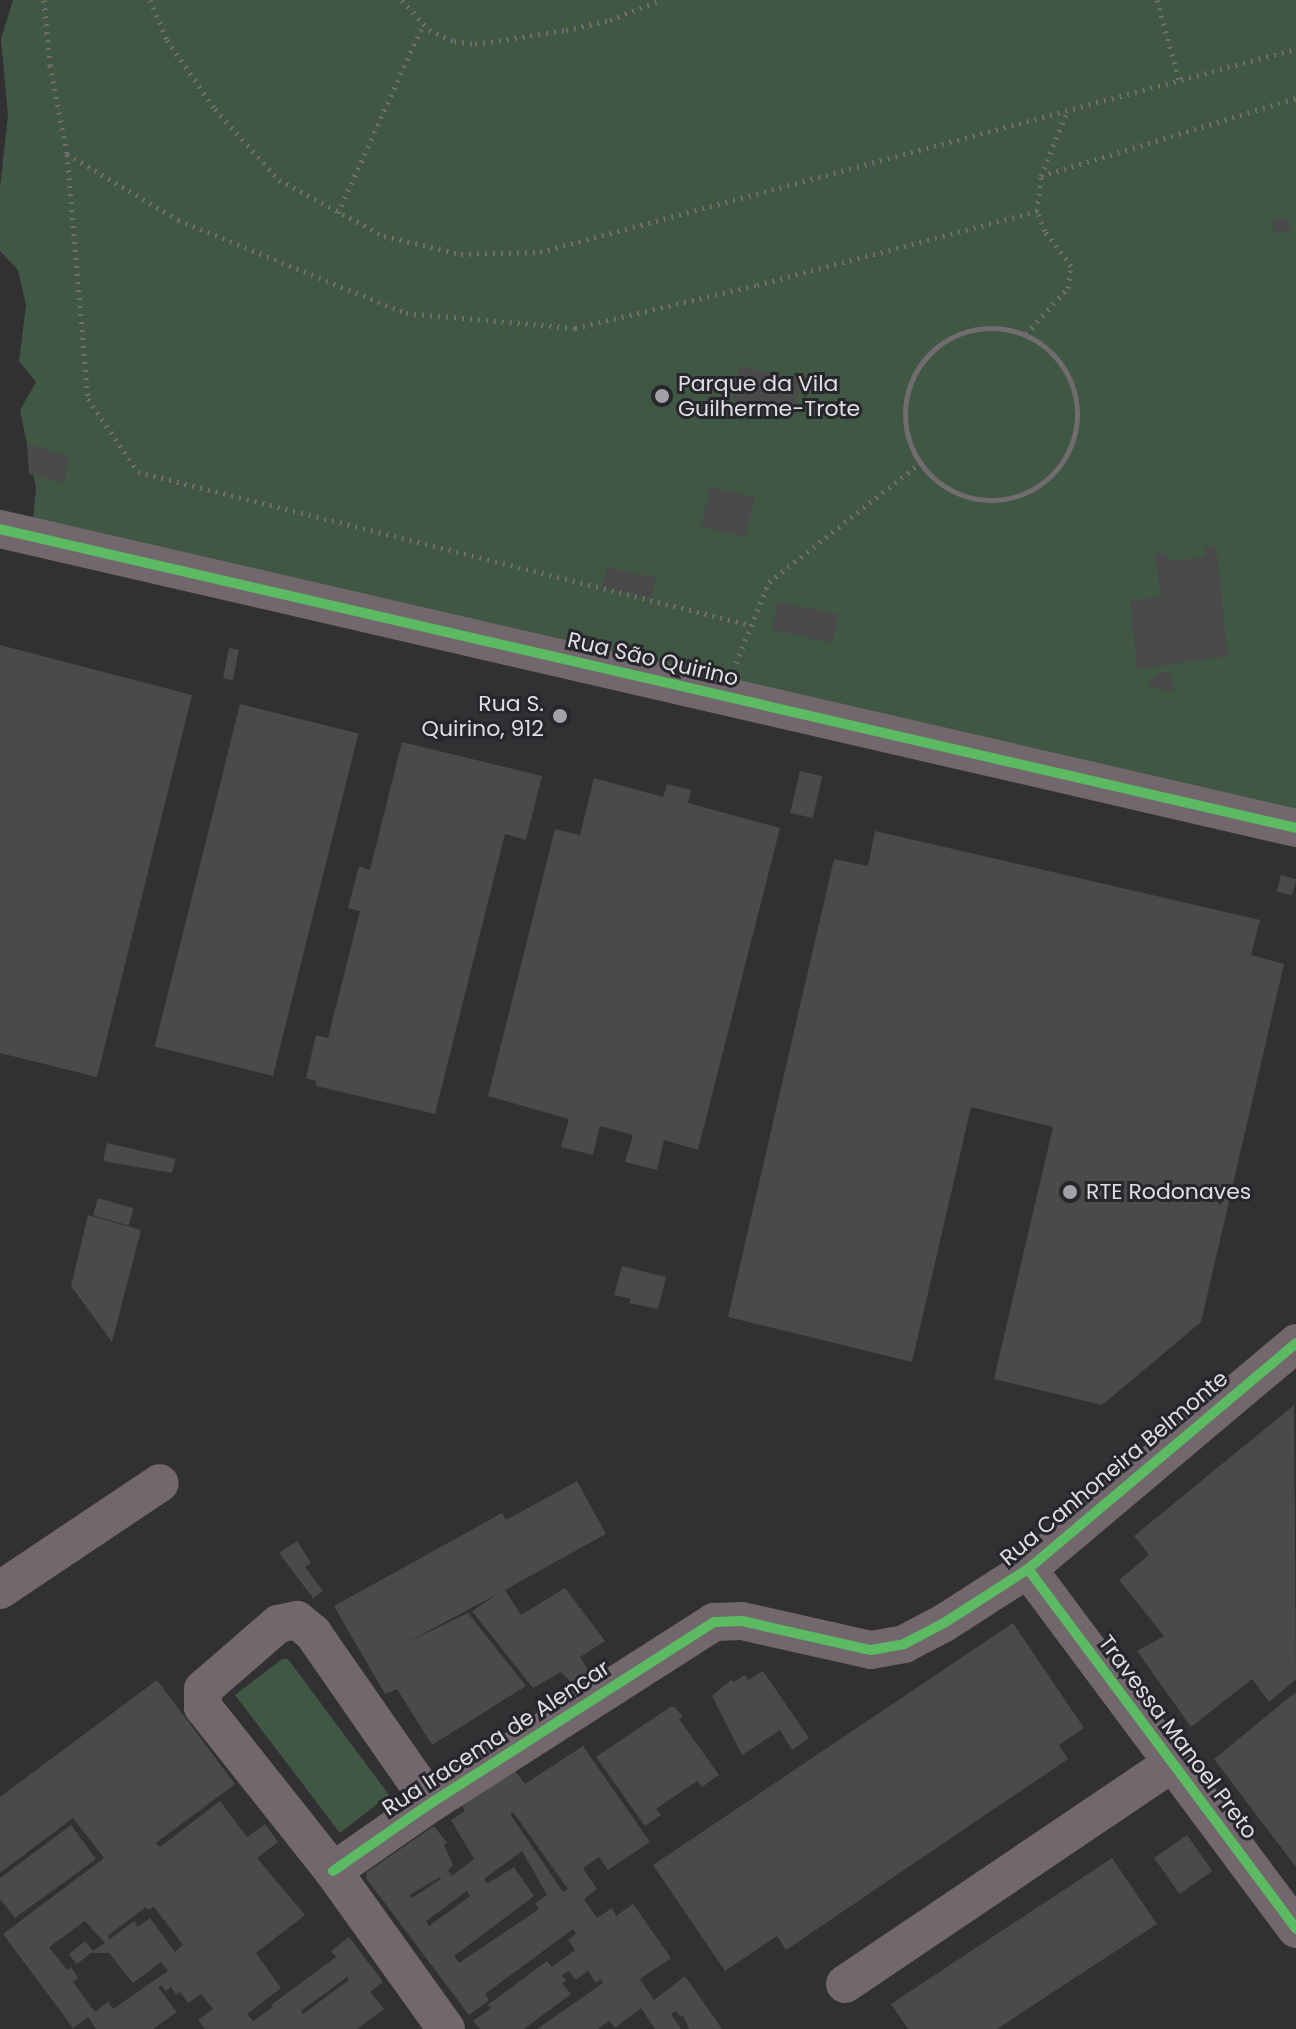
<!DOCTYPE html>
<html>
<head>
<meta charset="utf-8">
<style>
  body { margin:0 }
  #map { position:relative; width:1296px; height:2029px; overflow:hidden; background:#313134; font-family:Poppins,sans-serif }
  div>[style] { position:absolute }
  .green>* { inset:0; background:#405744 }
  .building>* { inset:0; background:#4a4a4b; transform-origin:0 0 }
  .path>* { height:5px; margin-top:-2.5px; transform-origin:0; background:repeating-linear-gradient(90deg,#716c70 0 2px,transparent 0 8px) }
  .path>.ring { margin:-2.5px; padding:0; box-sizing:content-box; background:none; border:5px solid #716c70; border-radius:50% }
  .minor>* { height:38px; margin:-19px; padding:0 19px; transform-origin:19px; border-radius:19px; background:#71676c }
  .cycleway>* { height:10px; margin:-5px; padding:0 5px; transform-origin:5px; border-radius:5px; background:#5cba63 }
  .dots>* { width:22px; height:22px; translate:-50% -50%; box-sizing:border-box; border:4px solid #26262b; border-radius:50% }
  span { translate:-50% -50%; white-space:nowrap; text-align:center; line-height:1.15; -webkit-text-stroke:6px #26262b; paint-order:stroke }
  .poi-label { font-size:22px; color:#dfdee2 }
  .left { translate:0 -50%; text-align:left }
  .right { translate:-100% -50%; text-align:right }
  .street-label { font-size:22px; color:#dfdee2 }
</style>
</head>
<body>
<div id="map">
  <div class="green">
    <i style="clip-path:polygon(13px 0,1296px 0,1296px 810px,33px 519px,36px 488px,20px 410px,36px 382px,19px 361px,26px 305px,18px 270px,0 251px,0 188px,8px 115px,1px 39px)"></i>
    <i style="clip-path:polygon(282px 1659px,288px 1659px,389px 1795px,340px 1833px,235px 1695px)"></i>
  </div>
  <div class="building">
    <i style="left:1288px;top:217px;width:14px;height:16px;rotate:82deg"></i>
    <i style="left:740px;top:366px;width:63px;height:37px;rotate:13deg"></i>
    <i style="clip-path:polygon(27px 444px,69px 456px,64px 483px,29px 474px)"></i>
    <i style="left:710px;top:487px;width:46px;height:41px;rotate:13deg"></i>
    <i style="clip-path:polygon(1216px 546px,1228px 656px,1137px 669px,1130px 600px,1161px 597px,1155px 554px,1167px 553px,1168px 561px,1205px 557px,1204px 548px)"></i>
    <i style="left:607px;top:567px;width:50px;height:21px;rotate:12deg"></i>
    <i style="left:778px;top:601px;width:62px;height:29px;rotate:13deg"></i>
    <i style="clip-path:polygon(0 645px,192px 695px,97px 1077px,0 1053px)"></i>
    <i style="left:229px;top:648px;width:10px;height:31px;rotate:11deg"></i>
    <i style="clip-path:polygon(1157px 672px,1170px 673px,1173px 692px,1150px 687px,1149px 677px,1158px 678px)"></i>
    <i style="left:240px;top:704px;width:122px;height:353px;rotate:14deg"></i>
    <i style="clip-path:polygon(402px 742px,542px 776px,526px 840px,505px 834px,435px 1114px,316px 1086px,316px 1081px,306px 1078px,316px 1035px,328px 1038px,360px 911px,348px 908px,359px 866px,370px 870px)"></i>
    <i style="left:800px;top:771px;width:23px;height:43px;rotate:13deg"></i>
    <i style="clip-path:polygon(594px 778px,663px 797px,667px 784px,691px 790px,688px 803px,780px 828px,698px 1150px,664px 1140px,657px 1170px,625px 1162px,633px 1135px,600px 1126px,593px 1155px,561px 1147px,569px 1119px,488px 1096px,555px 829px,580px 835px)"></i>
    <i style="clip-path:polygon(875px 831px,1260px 920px,1251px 955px,1284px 964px,1201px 1322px,1102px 1405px,994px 1379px,1053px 1127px,971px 1107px,912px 1362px,728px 1317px,834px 859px,868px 866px)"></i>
    <i style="left:1281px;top:875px;width:16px;height:17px;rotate:15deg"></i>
    <i style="clip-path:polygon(107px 1143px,176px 1159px,172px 1173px,103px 1161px)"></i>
    <i style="left:98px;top:1198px;width:37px;height:18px;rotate:16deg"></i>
    <i style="clip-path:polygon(88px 1215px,141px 1230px,112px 1342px,71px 1286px)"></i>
    <i style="clip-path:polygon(622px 1266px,666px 1277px,658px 1309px,629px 1303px,631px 1299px,614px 1295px)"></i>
    <i style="clip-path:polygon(1294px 1405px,1296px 1679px,1269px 1702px,1252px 1679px,1191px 1727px,1137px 1651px,1164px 1636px,1119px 1580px,1149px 1555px,1134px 1536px)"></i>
    <i style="clip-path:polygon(577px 1481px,606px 1534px,505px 1590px,521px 1615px,565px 1588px,605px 1641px,580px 1657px,592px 1676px,575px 1687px,561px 1672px,533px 1688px,472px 1611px,499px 1593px,406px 1643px,468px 1613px,526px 1686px,432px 1745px,397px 1689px,385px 1694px,334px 1606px,502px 1513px,506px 1520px)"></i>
    <i style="clip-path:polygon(297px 1541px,311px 1563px,305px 1567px,323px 1591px,313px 1598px,279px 1553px)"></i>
    <i style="clip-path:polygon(1013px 1623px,1084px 1728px,1059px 1745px,1068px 1759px,786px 1950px,777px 1936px,725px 1971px,653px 1865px)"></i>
    <i style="clip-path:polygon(763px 1671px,809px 1738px,792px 1750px,780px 1730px,742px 1755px,712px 1696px,731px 1680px,734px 1682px,745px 1675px,748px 1680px)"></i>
    <i style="clip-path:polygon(evenodd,157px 1680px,235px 1784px,156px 1843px,160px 1847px,220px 1801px,247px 1837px,265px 1824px,278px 1842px,257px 1858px,305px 1915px,256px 1953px,281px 1988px,247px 2014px,253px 2021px,273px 2007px,271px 2005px,336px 1957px,331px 1951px,349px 1937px,383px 1982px,370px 1992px,384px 2009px,357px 2029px,205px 2029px,198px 2020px,213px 2009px,201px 1994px,188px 2003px,180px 1992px,176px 1995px,171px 1987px,166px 1991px,161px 1985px,158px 1987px,177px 2012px,153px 2029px,96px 2029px,88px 2017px,73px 2028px,3px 1934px,104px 1858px,73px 1818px,0 1873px,0 1797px,157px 1680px,146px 1907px,148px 1910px,154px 1907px,183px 1945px,175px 1952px,150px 1918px,138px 1927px,134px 1921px,110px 1939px,107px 1936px,146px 1907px,157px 1680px,85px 1921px,105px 1943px,89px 1953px,109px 1953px,133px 1983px,161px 1962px,168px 1971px,113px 2009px,108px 2002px,95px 2012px,73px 1982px,78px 1978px,71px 1967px,67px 1970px,49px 1947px,85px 1921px,157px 1680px,347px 1977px,349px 1980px,303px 2014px,301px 2011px,347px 1977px)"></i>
    <i style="clip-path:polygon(1296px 1692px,1296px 1867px,1214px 1759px)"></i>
    <i style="clip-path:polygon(670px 1707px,675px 1707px,683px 1717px,679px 1719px,719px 1775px,702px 1787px,697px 1781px,656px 1809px,661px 1815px,645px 1826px,596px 1757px)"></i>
    <i style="clip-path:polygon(evenodd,583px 1746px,650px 1842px,608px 1870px,599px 1857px,583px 1868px,597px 1889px,584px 1899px,597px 1918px,612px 1908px,616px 1916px,633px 1904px,671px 1958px,640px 1979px,654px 2000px,685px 1976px,722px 2029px,689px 2029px,683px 2015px,680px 2017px,676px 2011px,671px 2014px,681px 2029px,655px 2029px,641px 2008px,615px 2028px,609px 2021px,598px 2029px,537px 2029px,603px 1983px,600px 1979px,596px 1983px,588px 1971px,576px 1980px,569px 1971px,562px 1975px,566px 1981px,562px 1983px,571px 1994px,524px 2029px,480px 2029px,473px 2021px,491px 2008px,488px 2005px,547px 1961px,552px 1967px,575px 1950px,568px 1940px,576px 1934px,573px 1929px,485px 1994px,489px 2000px,469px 2015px,366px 1878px,367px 1872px,434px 1826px,447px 1843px,444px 1845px,453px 1865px,448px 1870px,452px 1876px,474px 1859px,451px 1820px,465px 1811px,462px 1806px,513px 1768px,525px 1784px,583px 1746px,513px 1812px,568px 1889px,563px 1892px,510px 1814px,513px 1812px,583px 1746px,522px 1851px,547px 1895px,535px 1904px,539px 1909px,459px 1963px,454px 1956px,534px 1896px,514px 1867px,487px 1884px,484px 1879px,522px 1851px,583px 1746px,440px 1877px,441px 1879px,412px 1898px,410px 1895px,440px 1877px,583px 1746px,467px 1891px,470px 1896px,429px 1926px,426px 1921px,467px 1891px)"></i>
    <i style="clip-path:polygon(71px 1825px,96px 1859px,15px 1918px,0 1899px,0 1878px)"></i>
    <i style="left:1187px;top:1835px;width:44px;height:40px;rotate:55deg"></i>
    <i style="clip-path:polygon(1112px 1858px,1157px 1924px,997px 2029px,908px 2029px,891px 2004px)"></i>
    <i style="left:85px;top:1941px;width:13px;height:21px;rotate:51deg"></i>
  </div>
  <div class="path">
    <i style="left:44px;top:0;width:65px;rotate:84.7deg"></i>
    <i style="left:50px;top:65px;width:91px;rotate:79.2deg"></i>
    <i style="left:67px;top:154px;width:129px;rotate:30.7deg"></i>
    <i style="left:178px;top:220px;width:246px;rotate:22.2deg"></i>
    <i style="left:406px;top:313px;width:170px;rotate:5.1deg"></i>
    <i style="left:575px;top:328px;width:187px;rotate:-13.3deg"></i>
    <i style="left:757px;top:285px;width:290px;rotate:-14.8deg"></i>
    <i style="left:150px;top:0;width:43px;rotate:67deg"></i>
    <i style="left:167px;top:40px;width:84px;rotate:55.2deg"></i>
    <i style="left:215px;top:109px;width:96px;rotate:48deg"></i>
    <i style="left:279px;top:180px;width:119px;rotate:28.1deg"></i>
    <i style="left:384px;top:236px;width:79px;rotate:13.2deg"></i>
    <i style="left:461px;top:254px;width:79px;rotate:-1.5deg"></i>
    <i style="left:540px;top:252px;width:783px;rotate:-15.03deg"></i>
    <i style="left:402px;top:0;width:40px;rotate:48deg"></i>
    <i style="left:429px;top:30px;width:27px;rotate:24deg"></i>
    <i style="left:454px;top:41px;width:21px;rotate:8deg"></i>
    <i style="left:475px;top:44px;width:92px;rotate:-8.7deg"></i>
    <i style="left:566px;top:30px;width:45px;rotate:-12.8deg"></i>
    <i style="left:610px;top:20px;width:55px;rotate:-21.4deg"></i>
    <i style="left:1157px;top:0;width:83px;rotate:74.6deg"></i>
    <i style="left:67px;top:154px;width:246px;rotate:85.1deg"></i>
    <i style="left:88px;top:399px;width:88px;rotate:55.6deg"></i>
    <i style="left:138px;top:472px;width:631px;rotate:14.04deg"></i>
    <i style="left:1041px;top:176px;width:267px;rotate:-17deg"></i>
    <i style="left:338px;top:213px;width:206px;rotate:-65.7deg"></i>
    <i class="ring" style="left:905px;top:328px;width:167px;height:167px"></i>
    <i style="left:1026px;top:334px;width:62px;rotate:-47.6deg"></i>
    <i style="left:1068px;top:288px;width:22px;rotate:-82deg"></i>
    <i style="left:1071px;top:266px;width:44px;rotate:-126.6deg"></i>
    <i style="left:1045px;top:231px;width:22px;rotate:-112deg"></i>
    <i style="left:1037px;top:211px;width:35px;rotate:-83deg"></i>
    <i style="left:1041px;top:176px;width:71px;rotate:-67.8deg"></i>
    <i style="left:736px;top:663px;width:87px;rotate:-67.8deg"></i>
    <i style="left:769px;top:582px;width:192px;rotate:-38.2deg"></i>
  </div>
  <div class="minor">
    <i style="left:0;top:529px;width:1330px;rotate:12.99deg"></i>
    <i style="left:1028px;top:1569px;width:449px;rotate:53.3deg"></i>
    <i style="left:0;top:1590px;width:192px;rotate:-33.8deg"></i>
    <i style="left:431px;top:1803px;width:207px;rotate:-124.8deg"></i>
    <i style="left:313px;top:1633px;width:21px;rotate:-141deg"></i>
    <i style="left:297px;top:1620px;width:19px;rotate:168deg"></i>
    <i style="left:278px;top:1624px;width:99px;rotate:139.1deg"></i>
    <i style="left:203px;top:1689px;width:18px;rotate:90deg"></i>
    <i style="left:203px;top:1707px;width:209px;rotate:51.6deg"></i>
    <i style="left:333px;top:1871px;width:194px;rotate:54.4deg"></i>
    <i style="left:333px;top:1871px;width:119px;rotate:-34.8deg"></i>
    <i style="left:431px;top:1803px;width:336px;rotate:-32.6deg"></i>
    <i style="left:714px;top:1622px;width:28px;rotate:-2deg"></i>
    <i style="left:742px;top:1621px;width:132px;rotate:12.7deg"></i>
    <i style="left:871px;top:1650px;width:34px;rotate:-10deg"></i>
    <i style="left:904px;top:1644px;width:45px;rotate:-27.7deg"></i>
    <i style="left:944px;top:1623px;width:100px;rotate:-32.7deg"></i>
    <i style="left:1028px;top:1569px;width:351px;rotate:-40.1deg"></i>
    <i style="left:845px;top:1984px;width:396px;rotate:-34deg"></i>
  </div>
  <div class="cycleway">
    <i style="left:0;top:529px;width:1330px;rotate:12.99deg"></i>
    <i style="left:1028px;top:1569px;width:449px;rotate:53.3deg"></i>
    <i style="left:333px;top:1871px;width:119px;rotate:-34.8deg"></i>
    <i style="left:431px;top:1803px;width:336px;rotate:-32.6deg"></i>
    <i style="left:714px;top:1622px;width:28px;rotate:-2deg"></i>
    <i style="left:742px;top:1621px;width:132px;rotate:12.7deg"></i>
    <i style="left:871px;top:1650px;width:34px;rotate:-10deg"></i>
    <i style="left:904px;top:1644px;width:45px;rotate:-27.7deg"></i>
    <i style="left:944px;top:1623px;width:100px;rotate:-32.7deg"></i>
    <i style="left:1028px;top:1569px;width:351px;rotate:-40.1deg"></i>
  </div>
  <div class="dots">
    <i style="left:662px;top:396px;background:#a2a1a5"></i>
    <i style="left:560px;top:716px;background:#a2a1a5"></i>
    <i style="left:1070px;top:1192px;background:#a2a1a5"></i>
  </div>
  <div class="poi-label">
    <span class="left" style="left:678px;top:396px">Parque da Vila<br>Guilherme-Trote</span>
    <span class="right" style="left:544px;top:716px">Rua S.<br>Quirino, 912</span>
    <span class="left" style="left:1086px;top:1192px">RTE Rodonaves</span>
  </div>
  <div class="street-label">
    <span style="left:653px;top:659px;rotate:13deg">Rua São Quirino</span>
    <span style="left:1114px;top:1468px;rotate:-40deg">Rua Canhoneira Belmonte</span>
    <span style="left:1178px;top:1737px;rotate:53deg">Travessa Manoel Preto</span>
    <span style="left:496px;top:1738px;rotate:-33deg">Rua Iracema de Alencar</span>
  </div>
</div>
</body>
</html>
